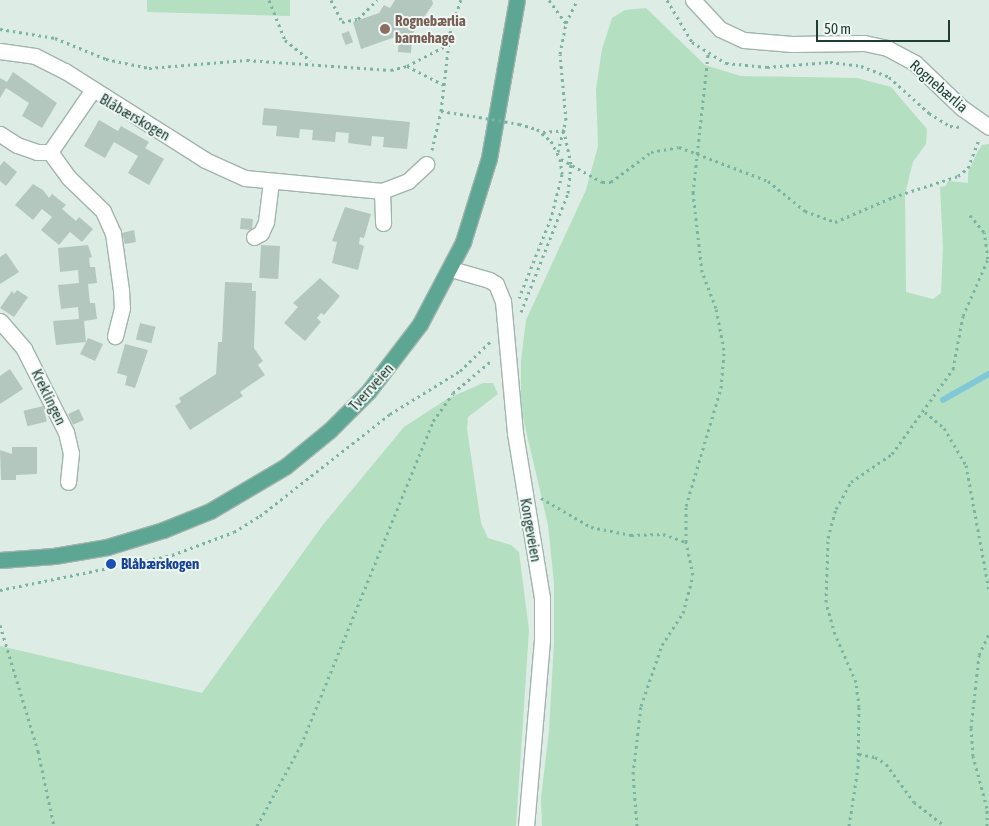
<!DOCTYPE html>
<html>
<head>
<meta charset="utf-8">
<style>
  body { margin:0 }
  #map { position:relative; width:989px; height:826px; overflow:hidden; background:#deece6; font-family:"Asap Condensed",sans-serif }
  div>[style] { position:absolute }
  .green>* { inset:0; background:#b4dfc1 }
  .stream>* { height:5.5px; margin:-2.75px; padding:0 2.75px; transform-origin:2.75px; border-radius:2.75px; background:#80c8d7 }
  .building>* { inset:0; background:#b3c7bf; transform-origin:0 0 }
  .path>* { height:3px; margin-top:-1.5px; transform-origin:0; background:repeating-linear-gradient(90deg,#7bb3a2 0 2.5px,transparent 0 6.5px) }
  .roads { filter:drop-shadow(1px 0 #a1b4ad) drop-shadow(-1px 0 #a1b4ad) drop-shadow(0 1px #a1b4ad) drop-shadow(0 -1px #a1b4ad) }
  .minor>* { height:15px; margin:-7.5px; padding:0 7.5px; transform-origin:7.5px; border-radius:7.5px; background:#fff }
  .major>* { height:15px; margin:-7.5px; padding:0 7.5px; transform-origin:7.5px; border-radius:7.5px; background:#5ea694 }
  .path-bridge>* { height:3px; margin-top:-1.5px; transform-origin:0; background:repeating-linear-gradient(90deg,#7bb3a2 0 2.5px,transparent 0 6.5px) }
  .dots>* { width:14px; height:14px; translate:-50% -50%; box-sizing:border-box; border:2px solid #eff8f4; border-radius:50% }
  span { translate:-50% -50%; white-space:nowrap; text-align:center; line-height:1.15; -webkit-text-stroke:4px #eff8f4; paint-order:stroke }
  .education-label { font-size:15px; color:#785e54; font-weight:700 }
  .left { translate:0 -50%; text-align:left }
  .street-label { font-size:15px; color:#1e3d35 }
  .transit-label { font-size:15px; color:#164399; font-weight:700 }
  .scale { position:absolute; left:816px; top:20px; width:134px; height:22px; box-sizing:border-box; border:2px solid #1e3d35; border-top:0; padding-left:6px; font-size:15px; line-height:18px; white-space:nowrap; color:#1e3d35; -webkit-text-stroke:4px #eff8f4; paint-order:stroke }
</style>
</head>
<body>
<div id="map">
  <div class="green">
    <i style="clip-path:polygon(147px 0,290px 0,290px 16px,147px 12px)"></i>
    <i style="clip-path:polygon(646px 8px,705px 65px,741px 76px,857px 78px,891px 87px,927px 129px,926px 144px,913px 162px,905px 194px,906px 292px,933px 299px,941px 293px,943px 248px,940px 187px,946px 186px,948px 181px,968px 183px,968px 172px,978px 151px,982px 145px,989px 144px,989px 826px,542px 826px,541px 798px,549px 731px,554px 642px,554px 583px,548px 525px,521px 409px,521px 361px,526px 320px,586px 190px,598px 146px,596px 89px,602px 49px,612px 18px,625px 10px)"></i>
    <i style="clip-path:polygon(483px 383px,493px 383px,498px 394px,468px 417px,467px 429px,481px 523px,488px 538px,511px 545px,519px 552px,529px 630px,516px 826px,0 826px,0 646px,202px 693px,322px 526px,404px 427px,447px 399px)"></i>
  </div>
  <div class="stream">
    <i style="left:943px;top:400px;width:53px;rotate:-29.5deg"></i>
  </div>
  <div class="building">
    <i style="clip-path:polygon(395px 0,432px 0,433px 4px,409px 39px,412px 39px,411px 53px,398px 52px,399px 38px,402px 39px,398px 36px,361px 49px,353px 22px,379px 13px,384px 5px,390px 8px)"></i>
    <i style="left:349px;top:31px;width:12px;height:8px;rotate:70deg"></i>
    <i style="clip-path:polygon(13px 72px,57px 103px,42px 128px,22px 116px,29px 103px,6px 88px,0 98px,0 78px,7px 82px)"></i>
    <i style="clip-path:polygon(264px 108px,410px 122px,407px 149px,383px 147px,384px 137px,372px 136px,371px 146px,348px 143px,349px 133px,336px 132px,335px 142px,312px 140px,313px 130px,300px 129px,299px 138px,276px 136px,277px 126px,262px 125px)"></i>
    <i style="clip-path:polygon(99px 120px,118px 131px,121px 126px,149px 142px,145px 148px,164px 159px,149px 185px,128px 173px,138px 156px,114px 142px,105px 158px,84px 146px)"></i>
    <i style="clip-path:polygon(4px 161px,17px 172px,6px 186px,0 181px,0 166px)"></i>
    <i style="clip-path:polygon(33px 184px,43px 190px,49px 198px,52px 194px,66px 205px,62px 209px,76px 221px,79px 217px,93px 229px,82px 242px,70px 232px,59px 245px,41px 230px,52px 217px,42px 209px,33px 220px,15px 205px)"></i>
    <i style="clip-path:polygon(345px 207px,371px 214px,364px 238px,360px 237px,359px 244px,364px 246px,358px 270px,332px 263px,337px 242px,332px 241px)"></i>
    <i style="left:241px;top:218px;width:12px;height:11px;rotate:5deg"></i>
    <i style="clip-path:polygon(134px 230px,136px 242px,125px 244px,122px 233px)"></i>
    <i style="clip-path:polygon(88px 245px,92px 257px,89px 258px,90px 267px,95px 267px,97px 283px,88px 284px,90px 303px,95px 303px,97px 319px,84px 321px,86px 342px,88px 338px,103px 344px,95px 361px,80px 354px,86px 342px,56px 345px,53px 321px,79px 319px,78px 307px,61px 309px,58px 285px,79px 283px,78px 270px,60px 272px,58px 248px)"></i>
    <i style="left:261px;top:245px;width:19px;height:33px;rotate:3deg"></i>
    <i style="clip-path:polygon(6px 253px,19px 272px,0 284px,0 257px)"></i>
    <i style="clip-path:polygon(320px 278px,340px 296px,324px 315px,321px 313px,317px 318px,321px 322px,305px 341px,284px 323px,298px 307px,293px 303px)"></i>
    <i style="clip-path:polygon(225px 282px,252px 283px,252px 291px,256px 291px,254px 348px,263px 361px,258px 365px,265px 375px,240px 392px,243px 396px,190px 430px,175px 406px,181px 402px,179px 398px,216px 374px,218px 342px,222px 342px)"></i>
    <i style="clip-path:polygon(17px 290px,28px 297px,14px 317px,0 308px,12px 291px,14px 294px)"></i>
    <i style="left:140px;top:323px;width:16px;height:17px;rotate:14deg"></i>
    <i style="clip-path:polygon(125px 344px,148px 350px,135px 388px,125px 385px,127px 376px,117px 373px)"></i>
    <i style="clip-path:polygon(10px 369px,23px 389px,0 404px,0 376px)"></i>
    <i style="left:43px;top:406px;width:16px;height:20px;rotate:76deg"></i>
    <i style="left:79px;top:409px;width:12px;height:12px;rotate:66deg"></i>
    <i style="clip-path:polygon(12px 447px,37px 447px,37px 474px,16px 475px,16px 480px,1px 480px,0 450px,12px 454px)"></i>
  </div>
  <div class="path">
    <i style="left:269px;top:0;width:43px;rotate:68.2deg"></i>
    <i style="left:285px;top:40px;width:33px;rotate:39deg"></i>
    <i style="left:331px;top:0;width:25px;rotate:63deg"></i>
    <i style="left:342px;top:22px;width:16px;rotate:-11deg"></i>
    <i style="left:358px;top:19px;width:27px;rotate:-45deg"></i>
    <i style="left:549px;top:0;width:29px;rotate:54deg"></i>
    <i style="left:667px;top:0;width:49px;rotate:59.2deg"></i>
    <i style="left:692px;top:42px;width:40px;rotate:32deg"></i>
    <i style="left:726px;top:63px;width:41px;rotate:5.6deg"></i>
    <i style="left:767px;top:67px;width:63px;rotate:-4.5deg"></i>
    <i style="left:830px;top:62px;width:31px;rotate:7deg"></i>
    <i style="left:861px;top:66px;width:30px;rotate:21deg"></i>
    <i style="left:889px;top:77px;width:54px;rotate:42deg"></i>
    <i style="left:929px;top:113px;width:25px;rotate:32deg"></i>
    <i style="left:950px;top:126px;width:11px;rotate:5deg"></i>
    <i style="left:0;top:29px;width:56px;rotate:9.3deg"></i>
    <i style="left:55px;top:38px;width:55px;rotate:22.4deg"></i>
    <i style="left:106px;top:59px;width:44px;rotate:11.8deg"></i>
    <i style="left:149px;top:68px;width:98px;rotate:-4.7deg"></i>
    <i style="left:247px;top:60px;width:144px;rotate:4deg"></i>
    <i style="left:391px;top:70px;width:16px;rotate:-14deg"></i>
    <i style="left:407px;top:66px;width:47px;rotate:-27.6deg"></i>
    <i style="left:407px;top:66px;width:42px;rotate:27.2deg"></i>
    <i style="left:441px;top:111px;width:32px;rotate:9deg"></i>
    <i style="left:519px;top:124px;width:19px;rotate:16deg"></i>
    <i style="left:537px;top:129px;width:18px;rotate:41deg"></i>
    <i style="left:551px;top:141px;width:20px;rotate:63deg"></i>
    <i style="left:560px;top:159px;width:15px;rotate:82deg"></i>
    <i style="left:562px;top:174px;width:45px;rotate:104deg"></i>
    <i style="left:551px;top:218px;width:86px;rotate:111.8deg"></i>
    <i style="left:543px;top:132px;width:21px;rotate:-5deg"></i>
    <i style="left:432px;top:150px;width:40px;rotate:-77deg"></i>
    <i style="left:441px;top:111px;width:79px;rotate:-83.4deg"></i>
    <i style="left:450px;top:33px;width:35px;rotate:-72deg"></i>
    <i style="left:558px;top:152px;width:33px;rotate:-76deg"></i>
    <i style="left:566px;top:120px;width:66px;rotate:-95.2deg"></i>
    <i style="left:560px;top:54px;width:32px;rotate:-79deg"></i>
    <i style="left:566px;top:23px;width:25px;rotate:-64deg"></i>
    <i style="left:561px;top:159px;width:47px;rotate:29.3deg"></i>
    <i style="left:602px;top:182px;width:9px"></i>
    <i style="left:611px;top:182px;width:50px;rotate:-36.9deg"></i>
    <i style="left:651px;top:152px;width:28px;rotate:-10deg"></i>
    <i style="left:679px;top:147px;width:95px;rotate:20.9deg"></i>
    <i style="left:768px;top:181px;width:48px;rotate:39deg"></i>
    <i style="left:805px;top:211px;width:32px;rotate:20deg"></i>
    <i style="left:835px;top:222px;width:63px;rotate:-23.3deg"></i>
    <i style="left:893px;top:197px;width:68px;rotate:-17.9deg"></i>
    <i style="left:958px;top:176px;width:13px;rotate:-39deg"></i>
    <i style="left:968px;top:168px;width:30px;rotate:-69deg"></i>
    <i style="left:521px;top:312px;width:128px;rotate:-68.4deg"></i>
    <i style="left:568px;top:193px;width:29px;rotate:-84deg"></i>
    <i style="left:571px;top:164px;width:35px;rotate:-102deg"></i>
    <i style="left:925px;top:412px;width:25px;rotate:40deg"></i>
    <i style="left:944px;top:428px;width:43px;rotate:59.3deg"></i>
    <i style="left:966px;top:465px;width:127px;rotate:79.6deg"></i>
    <i style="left:541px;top:498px;width:58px;rotate:30.1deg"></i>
    <i style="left:591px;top:527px;width:41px;rotate:11.3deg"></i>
    <i style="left:631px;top:535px;width:32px;rotate:-2deg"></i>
    <i style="left:663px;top:534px;width:24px;rotate:19deg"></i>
    <i style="left:0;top:590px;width:176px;rotate:-11.5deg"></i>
    <i style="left:172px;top:555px;width:66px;rotate:-20.4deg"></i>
    <i style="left:234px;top:532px;width:31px;rotate:-32deg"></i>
    <i style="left:260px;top:516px;width:165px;rotate:-38.1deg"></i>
    <i style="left:390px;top:414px;width:82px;rotate:-31.6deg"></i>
    <i style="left:460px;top:371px;width:43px;rotate:-44.1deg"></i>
    <i style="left:0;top:625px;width:132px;rotate:73.2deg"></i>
    <i style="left:38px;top:751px;width:77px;rotate:78deg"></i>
    <i style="left:859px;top:754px;width:16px;rotate:11deg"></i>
    <i style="left:875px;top:757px;width:13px;rotate:32deg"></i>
    <i style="left:886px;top:764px;width:47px;rotate:53.6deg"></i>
    <i style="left:914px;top:802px;width:39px;rotate:38deg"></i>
    <i style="left:257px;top:826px;width:92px;rotate:-61.5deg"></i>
    <i style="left:301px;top:745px;width:350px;rotate:-67.8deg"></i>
    <i style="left:433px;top:421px;width:34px;rotate:-54deg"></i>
    <i style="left:453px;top:393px;width:51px;rotate:-40.2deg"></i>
    <i style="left:637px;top:826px;width:52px;rotate:-94.4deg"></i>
    <i style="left:633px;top:774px;width:68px;rotate:-83.3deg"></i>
    <i style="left:641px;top:706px;width:65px;rotate:-71deg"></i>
    <i style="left:662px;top:645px;width:38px;rotate:-57deg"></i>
    <i style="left:683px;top:613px;width:39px;rotate:-75deg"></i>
    <i style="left:693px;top:575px;width:34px;rotate:-102deg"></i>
    <i style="left:686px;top:542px;width:36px;rotate:-90deg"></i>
    <i style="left:686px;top:506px;width:123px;rotate:-73.5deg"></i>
    <i style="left:721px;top:388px;width:38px;rotate:-85deg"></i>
    <i style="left:724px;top:350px;width:43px;rotate:-100.8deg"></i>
    <i style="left:716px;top:308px;width:39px;rotate:-111deg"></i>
    <i style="left:702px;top:272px;width:80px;rotate:-96.5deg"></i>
    <i style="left:693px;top:193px;width:140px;rotate:-83.8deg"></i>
    <i style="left:849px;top:826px;width:59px;rotate:-81.2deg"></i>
    <i style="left:858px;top:768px;width:61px;rotate:-89.1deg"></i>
    <i style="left:859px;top:707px;width:25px;rotate:-97deg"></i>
    <i style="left:856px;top:682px;width:52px;rotate:-113.6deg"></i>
    <i style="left:835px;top:634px;width:33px;rotate:-106deg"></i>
    <i style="left:826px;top:602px;width:64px;rotate:-88.2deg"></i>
    <i style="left:828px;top:538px;width:30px;rotate:-75deg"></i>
    <i style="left:836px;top:509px;width:31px;rotate:-61deg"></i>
    <i style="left:851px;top:482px;width:50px;rotate:-34.3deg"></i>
    <i style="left:892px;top:454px;width:105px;rotate:-54.3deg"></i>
    <i style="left:953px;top:369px;width:54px;rotate:-79.3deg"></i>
    <i style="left:963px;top:316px;width:62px;rotate:-66.3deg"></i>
    <i style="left:988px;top:259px;width:27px;rotate:-98deg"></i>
    <i style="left:984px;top:232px;width:25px;rotate:-130deg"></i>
    <i style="left:987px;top:826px;width:18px;rotate:-90deg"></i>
    <i style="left:987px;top:808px;width:54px;rotate:-105.1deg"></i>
    <i style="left:973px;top:756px;width:28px;rotate:-94deg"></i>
    <i style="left:971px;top:728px;width:73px;rotate:-83.7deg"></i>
    <i style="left:979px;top:655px;width:23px;rotate:-65deg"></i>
  </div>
  <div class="roads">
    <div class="minor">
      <i style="left:693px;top:0;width:40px;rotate:47deg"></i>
      <i style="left:720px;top:29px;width:26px;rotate:25deg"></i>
      <i style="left:744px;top:40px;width:48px;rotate:4.8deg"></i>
      <i style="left:792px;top:44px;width:72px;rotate:-0.8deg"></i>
      <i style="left:864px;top:43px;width:24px;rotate:12deg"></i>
      <i style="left:887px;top:48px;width:32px;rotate:28deg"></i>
      <i style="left:915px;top:63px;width:65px;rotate:43.8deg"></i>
      <i style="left:962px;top:108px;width:33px;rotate:35deg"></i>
      <i style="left:0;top:51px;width:35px;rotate:8deg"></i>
      <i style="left:35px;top:56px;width:34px;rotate:27deg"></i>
      <i style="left:65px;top:71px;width:166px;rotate:32.4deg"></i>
      <i style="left:205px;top:160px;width:44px;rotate:24.2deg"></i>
      <i style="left:245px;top:178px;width:138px;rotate:5.4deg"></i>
      <i style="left:382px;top:191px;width:28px;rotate:-21deg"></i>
      <i style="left:408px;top:181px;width:25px;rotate:-43deg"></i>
      <i style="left:0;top:134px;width:20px;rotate:33deg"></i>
      <i style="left:17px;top:145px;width:21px;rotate:19deg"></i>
      <i style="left:37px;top:152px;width:13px"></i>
      <i style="left:50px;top:152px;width:32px;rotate:54deg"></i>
      <i style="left:69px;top:178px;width:47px;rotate:44.1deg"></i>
      <i style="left:103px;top:211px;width:24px;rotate:66deg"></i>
      <i style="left:113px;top:233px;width:58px;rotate:82deg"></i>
      <i style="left:121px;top:290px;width:18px;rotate:87deg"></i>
      <i style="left:122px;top:308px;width:29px;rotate:104deg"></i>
      <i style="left:50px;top:152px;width:74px;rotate:-55.5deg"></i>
      <i style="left:382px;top:191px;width:32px;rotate:88deg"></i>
      <i style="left:254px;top:237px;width:8px;rotate:-30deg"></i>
      <i style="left:261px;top:233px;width:12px;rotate:-66deg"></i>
      <i style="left:266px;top:222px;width:41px;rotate:-83deg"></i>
      <i style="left:451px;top:269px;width:40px;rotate:16deg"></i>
      <i style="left:489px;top:280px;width:8px;rotate:30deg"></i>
      <i style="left:496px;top:284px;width:18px;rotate:68deg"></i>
      <i style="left:503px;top:301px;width:133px;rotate:84.8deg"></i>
      <i style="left:515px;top:433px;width:167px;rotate:80.7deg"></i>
      <i style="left:542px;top:598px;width:42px;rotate:90deg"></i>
      <i style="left:542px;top:640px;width:187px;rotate:94.9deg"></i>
      <i style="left:0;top:321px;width:37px;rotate:49deg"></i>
      <i style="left:24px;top:349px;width:93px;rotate:63.2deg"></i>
      <i style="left:66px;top:432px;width:22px;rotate:77deg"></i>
      <i style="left:71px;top:453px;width:29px;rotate:96deg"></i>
    </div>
    <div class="major">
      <i style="left:0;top:560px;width:54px;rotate:-4.2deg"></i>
      <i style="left:54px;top:556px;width:54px;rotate:-9.6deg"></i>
      <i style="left:107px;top:547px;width:59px;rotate:-16.9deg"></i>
      <i style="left:163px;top:530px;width:51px;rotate:-22deg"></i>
      <i style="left:210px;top:511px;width:88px;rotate:-30.6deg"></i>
      <i style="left:286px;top:466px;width:57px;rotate:-39.3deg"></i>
      <i style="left:330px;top:430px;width:54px;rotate:-45deg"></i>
      <i style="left:368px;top:392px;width:86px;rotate:-52.6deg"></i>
      <i style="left:420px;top:324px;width:93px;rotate:-62.3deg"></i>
      <i style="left:463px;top:242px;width:88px;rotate:-72.8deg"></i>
      <i style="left:489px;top:158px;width:160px;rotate:-80deg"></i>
    </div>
  </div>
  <div class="path-bridge">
    <i style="left:473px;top:116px;width:47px;rotate:9.9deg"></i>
  </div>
  <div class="dots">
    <i style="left:385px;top:29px;background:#8d6e63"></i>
    <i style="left:111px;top:564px;background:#1a4fb4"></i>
  </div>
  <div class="education-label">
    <span class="left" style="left:395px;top:29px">Rognebærlia<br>barnehage</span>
  </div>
  <div class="street-label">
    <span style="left:939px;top:86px;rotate:41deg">Rognebærlia</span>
    <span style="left:135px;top:117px;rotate:30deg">Blåbærskogen</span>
    <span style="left:371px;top:387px;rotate:-48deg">Tverrveien</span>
    <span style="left:49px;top:397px;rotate:64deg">Kreklingen</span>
    <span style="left:531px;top:530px;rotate:80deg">Kongeveien</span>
  </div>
  <div class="transit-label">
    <span class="left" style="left:121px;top:564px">Blåbærskogen</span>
  </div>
  <div class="scale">50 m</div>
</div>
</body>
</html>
